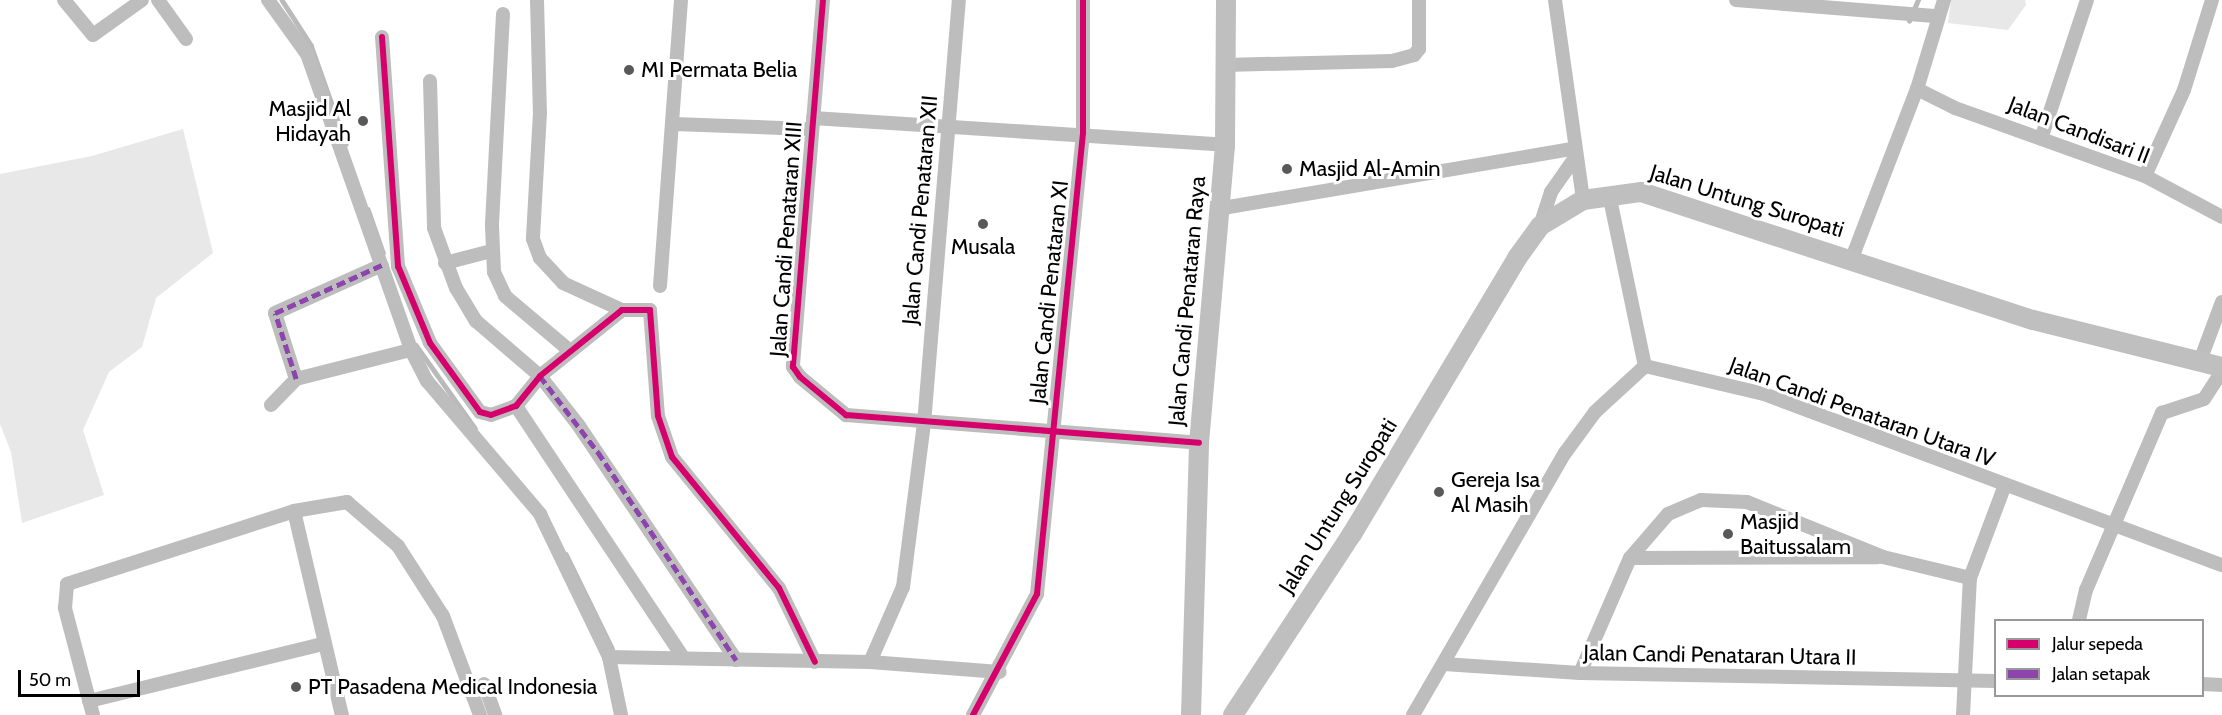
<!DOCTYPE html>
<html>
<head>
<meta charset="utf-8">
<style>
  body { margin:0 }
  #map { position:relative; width:2222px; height:715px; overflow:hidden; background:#fff; font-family:Cabin,sans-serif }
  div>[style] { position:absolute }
  .green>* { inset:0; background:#e8e8e8 }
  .stream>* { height:4.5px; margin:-2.25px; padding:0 2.25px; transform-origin:2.25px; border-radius:2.25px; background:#bababa }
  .minor>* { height:14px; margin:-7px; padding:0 7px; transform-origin:7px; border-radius:7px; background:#bdbdbd }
  .secondary>* { height:20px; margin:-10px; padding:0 10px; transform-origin:10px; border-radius:10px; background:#bfbfbf }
  .quiet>* { height:4.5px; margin-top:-2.25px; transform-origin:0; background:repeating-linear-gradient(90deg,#8e44ad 0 9px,transparent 0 13.5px) }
  .cycleway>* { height:6px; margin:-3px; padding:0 3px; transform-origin:3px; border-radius:3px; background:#d6006c }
  .dots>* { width:16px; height:16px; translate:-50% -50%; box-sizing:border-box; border:3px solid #fff; border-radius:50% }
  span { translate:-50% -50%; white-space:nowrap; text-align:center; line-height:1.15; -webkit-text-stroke:6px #fff; paint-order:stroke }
  .poi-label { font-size:22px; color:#000 }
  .left { translate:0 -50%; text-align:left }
  .right { translate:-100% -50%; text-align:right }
  .street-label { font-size:22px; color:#000 }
  .legend { position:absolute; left:1994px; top:619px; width:210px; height:78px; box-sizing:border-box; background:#fff; border:2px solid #999; margin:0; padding:8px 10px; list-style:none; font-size:18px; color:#000 }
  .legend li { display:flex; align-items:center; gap:12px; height:30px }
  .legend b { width:30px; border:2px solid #999 }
  .scale { position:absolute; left:18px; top:670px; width:122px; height:27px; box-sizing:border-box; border:3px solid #000; border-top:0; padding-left:8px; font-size:18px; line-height:21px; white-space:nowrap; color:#000; -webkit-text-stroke:4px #fff; paint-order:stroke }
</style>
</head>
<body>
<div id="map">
  <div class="green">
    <i style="clip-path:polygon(1951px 0,2025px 0,2026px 5px,2008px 30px,1948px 23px)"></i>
    <i style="clip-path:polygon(183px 129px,213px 253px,156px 298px,142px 347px,109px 372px,83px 430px,104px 495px,22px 523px,11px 452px,0 424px,0 174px,92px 156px)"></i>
  </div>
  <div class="stream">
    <i style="left:282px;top:0;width:54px;rotate:57.2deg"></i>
    <i style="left:311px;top:45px;width:105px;rotate:70.5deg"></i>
    <i style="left:1909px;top:21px;width:23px;rotate:-67deg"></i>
    <i style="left:368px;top:209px;width:46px;rotate:70.8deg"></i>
    <i style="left:416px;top:345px;width:102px;rotate:54.6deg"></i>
    <i style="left:566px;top:554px;width:105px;rotate:63.9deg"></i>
  </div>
  <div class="minor">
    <i style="left:64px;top:0;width:45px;rotate:50.4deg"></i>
    <i style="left:93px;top:35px;width:60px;rotate:-35.5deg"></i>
    <i style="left:158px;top:0;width:48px;rotate:54.3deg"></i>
    <i style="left:268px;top:0;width:67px;rotate:54.2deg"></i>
    <i style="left:307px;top:54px;width:314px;rotate:70.6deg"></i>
    <i style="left:411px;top:350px;width:35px;rotate:63deg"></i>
    <i style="left:427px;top:381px;width:175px;rotate:49.6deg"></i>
    <i style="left:540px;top:514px;width:159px;rotate:64.2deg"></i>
    <i style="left:609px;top:657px;width:59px;rotate:78.3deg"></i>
    <i style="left:537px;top:0;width:112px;rotate:88.5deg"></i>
    <i style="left:540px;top:112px;width:127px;rotate:93.2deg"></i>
    <i style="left:533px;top:239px;width:20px;rotate:70deg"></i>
    <i style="left:540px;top:258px;width:34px;rotate:47deg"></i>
    <i style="left:563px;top:283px;width:65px;rotate:24.6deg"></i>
    <i style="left:823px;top:0;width:368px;rotate:94.7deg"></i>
    <i style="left:793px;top:367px;width:12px;rotate:55deg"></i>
    <i style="left:800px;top:377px;width:60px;rotate:39.6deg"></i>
    <i style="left:846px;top:415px;width:354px;rotate:4.5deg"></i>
    <i style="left:1555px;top:0;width:202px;rotate:82deg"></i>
    <i style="left:1736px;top:0;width:202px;rotate:4.6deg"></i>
    <i style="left:503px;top:14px;width:212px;rotate:93deg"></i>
    <i style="left:492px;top:226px;width:46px;rotate:87.5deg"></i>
    <i style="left:494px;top:272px;width:26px;rotate:65deg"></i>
    <i style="left:505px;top:296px;width:84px;rotate:40.2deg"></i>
    <i style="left:382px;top:37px;width:230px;rotate:86deg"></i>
    <i style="left:398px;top:266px;width:83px;rotate:67.4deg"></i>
    <i style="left:430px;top:343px;width:85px;rotate:54.1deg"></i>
    <i style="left:480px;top:412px;width:11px;rotate:15deg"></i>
    <i style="left:491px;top:415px;width:27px;rotate:-20deg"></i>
    <i style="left:516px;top:406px;width:38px;rotate:-51deg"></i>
    <i style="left:540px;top:376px;width:105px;rotate:-38.8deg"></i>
    <i style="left:622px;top:310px;width:28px"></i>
    <i style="left:650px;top:310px;width:106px;rotate:85.7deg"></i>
    <i style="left:658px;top:416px;width:43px;rotate:71.1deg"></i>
    <i style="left:672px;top:457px;width:169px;rotate:50.8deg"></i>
    <i style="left:779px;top:588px;width:82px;rotate:64.1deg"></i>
    <i style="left:1225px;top:65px;width:167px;rotate:-1.4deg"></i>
    <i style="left:1392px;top:61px;width:23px;rotate:-15deg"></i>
    <i style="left:1414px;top:55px;width:8px;rotate:-50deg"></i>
    <i style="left:1419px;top:49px;width:49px;rotate:-90deg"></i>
    <i style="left:430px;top:81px;width:147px;rotate:88.4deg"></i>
    <i style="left:434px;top:228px;width:64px;rotate:69.9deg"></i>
    <i style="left:456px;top:288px;width:39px;rotate:59deg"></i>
    <i style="left:476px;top:321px;width:84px;rotate:40.7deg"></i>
    <i style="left:540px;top:376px;width:63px;rotate:52deg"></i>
    <i style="left:579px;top:426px;width:282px;rotate:56.1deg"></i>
    <i style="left:1917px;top:89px;width:42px;rotate:26.6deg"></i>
    <i style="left:1955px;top:108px;width:202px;rotate:19.7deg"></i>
    <i style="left:2145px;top:176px;width:87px;rotate:28deg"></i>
    <i style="left:813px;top:118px;width:413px;rotate:3.7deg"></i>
    <i style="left:674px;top:124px;width:135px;rotate:2.1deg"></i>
    <i style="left:2042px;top:136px;width:143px;rotate:-71.7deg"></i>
    <i style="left:2145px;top:176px;width:94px;rotate:-65.6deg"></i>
    <i style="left:2184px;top:90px;width:94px;rotate:-72.7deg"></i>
    <i style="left:1609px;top:194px;width:176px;rotate:78.2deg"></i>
    <i style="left:1217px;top:209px;width:360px;rotate:-9.6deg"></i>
    <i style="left:1540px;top:226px;width:36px;rotate:-72deg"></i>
    <i style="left:1551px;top:192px;width:39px;rotate:-55deg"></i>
    <i style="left:1852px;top:258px;width:181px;rotate:-69deg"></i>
    <i style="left:1917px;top:89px;width:93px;rotate:-73.1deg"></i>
    <i style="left:445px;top:263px;width:48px;rotate:-14.6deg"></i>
    <i style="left:660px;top:286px;width:287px;rotate:-85.8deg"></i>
    <i style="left:2200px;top:361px;width:63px;rotate:-69.6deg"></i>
    <i style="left:1645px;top:366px;width:122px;rotate:13.2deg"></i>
    <i style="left:1764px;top:394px;width:489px;rotate:20.5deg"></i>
    <i style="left:296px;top:379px;width:69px;rotate:-107.7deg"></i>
    <i style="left:275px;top:313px;width:117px;rotate:-24.2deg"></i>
    <i style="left:271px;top:405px;width:36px;rotate:-46deg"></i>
    <i style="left:296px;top:379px;width:119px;rotate:-14.2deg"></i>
    <i style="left:516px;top:406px;width:301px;rotate:56.4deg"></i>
    <i style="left:294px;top:511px;width:210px;rotate:76.8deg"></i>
    <i style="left:1630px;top:558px;width:248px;rotate:-0.2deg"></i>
    <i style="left:2079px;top:620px;width:31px;rotate:-77deg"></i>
    <i style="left:2086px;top:590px;width:193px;rotate:-66.8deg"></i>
    <i style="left:2162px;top:413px;width:44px;rotate:-18.4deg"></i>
    <i style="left:2204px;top:399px;width:33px;rotate:-57deg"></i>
    <i style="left:609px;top:657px;width:261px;rotate:1.1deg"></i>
    <i style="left:870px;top:662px;width:130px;rotate:4.4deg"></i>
    <i style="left:870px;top:662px;width:82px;rotate:-66.3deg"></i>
    <i style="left:903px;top:587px;width:164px;rotate:-82.7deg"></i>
    <i style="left:924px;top:424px;width:425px;rotate:-85.3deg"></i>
    <i style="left:1444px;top:664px;width:136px;rotate:3.8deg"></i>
    <i style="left:1580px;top:673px;width:416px;rotate:1.1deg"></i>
    <i style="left:1580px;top:673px;width:125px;rotate:-66.5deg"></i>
    <i style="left:1630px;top:558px;width:58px;rotate:-49.2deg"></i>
    <i style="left:1668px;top:514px;width:36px;rotate:-23deg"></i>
    <i style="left:1701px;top:500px;width:46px;rotate:2.5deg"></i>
    <i style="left:1747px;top:502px;width:147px;rotate:22deg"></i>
    <i style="left:1883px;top:557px;width:89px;rotate:13.6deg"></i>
    <i style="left:484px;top:684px;width:33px;rotate:70deg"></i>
    <i style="left:2202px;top:684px;width:20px;rotate:3deg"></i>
    <i style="left:89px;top:701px;width:241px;rotate:-13.7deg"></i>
    <i style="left:93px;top:715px;width:111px;rotate:-104.7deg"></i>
    <i style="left:65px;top:608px;width:24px;rotate:-85deg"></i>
    <i style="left:67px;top:584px;width:238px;rotate:-17.8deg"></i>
    <i style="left:294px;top:511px;width:54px;rotate:-9.6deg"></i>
    <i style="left:347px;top:502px;width:67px;rotate:40.8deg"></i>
    <i style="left:398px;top:546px;width:83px;rotate:57.3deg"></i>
    <i style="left:443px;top:616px;width:106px;rotate:69.5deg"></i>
    <i style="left:973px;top:715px;width:137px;rotate:-62.1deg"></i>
    <i style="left:1037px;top:594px;width:464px;rotate:-84.3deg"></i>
    <i style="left:1083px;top:132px;width:132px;rotate:-90deg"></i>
    <i style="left:1413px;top:715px;width:303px;rotate:-59.9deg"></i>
    <i style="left:1565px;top:453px;width:51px;rotate:-53.8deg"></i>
    <i style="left:1595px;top:412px;width:68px;rotate:-42.6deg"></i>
    <i style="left:1963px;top:715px;width:137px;rotate:-87.1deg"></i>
    <i style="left:1970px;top:578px;width:99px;rotate:-69.4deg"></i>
  </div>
  <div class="secondary">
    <i style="left:1191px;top:715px;width:272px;rotate:-88.3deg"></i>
    <i style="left:1199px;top:443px;width:299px;rotate:-85deg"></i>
    <i style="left:1225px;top:145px;width:145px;rotate:-89.6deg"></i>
    <i style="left:1233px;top:715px;width:217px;rotate:-56.7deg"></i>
    <i style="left:1352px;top:534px;width:322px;rotate:-59.1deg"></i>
    <i style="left:1517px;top:258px;width:39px;rotate:-54deg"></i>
    <i style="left:1540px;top:226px;width:50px;rotate:-31.2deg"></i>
    <i style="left:1583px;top:200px;width:59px;rotate:-7.9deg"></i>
    <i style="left:1641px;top:192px;width:412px;rotate:18.1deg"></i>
    <i style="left:2033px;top:320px;width:195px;rotate:14deg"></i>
  </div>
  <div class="quiet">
    <i style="left:540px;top:376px;width:96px;rotate:52.7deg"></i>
    <i style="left:598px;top:452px;width:250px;rotate:56.4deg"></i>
    <i style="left:296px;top:379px;width:69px;rotate:-107.7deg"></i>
    <i style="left:275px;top:313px;width:117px;rotate:-24.2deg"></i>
  </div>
  <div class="cycleway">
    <i style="left:823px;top:0;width:368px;rotate:94.7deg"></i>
    <i style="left:793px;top:367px;width:12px;rotate:55deg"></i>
    <i style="left:800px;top:377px;width:60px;rotate:39.6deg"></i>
    <i style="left:846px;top:415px;width:354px;rotate:4.5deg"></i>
    <i style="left:382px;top:37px;width:230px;rotate:86deg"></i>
    <i style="left:398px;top:266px;width:83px;rotate:67.4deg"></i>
    <i style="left:430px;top:343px;width:85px;rotate:54.1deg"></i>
    <i style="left:480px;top:412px;width:11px;rotate:15deg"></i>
    <i style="left:491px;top:415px;width:27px;rotate:-20deg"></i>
    <i style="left:516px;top:406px;width:38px;rotate:-51deg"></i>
    <i style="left:540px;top:376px;width:105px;rotate:-38.8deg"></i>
    <i style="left:622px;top:310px;width:28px"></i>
    <i style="left:650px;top:310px;width:106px;rotate:85.7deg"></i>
    <i style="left:658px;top:416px;width:43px;rotate:71.1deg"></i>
    <i style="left:672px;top:457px;width:169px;rotate:50.8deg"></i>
    <i style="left:779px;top:588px;width:82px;rotate:64.1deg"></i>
    <i style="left:973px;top:715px;width:137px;rotate:-62.1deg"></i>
    <i style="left:1037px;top:594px;width:464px;rotate:-84.3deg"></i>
    <i style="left:1083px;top:132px;width:132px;rotate:-90deg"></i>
  </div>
  <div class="dots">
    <i style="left:629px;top:70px;background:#595959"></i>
    <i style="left:363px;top:121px;background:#595959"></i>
    <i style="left:1287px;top:169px;background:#595959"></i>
    <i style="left:983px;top:224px;background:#595959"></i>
    <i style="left:1439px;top:492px;background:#595959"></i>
    <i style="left:1728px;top:534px;background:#595959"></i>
    <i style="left:296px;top:687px;background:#595959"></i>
  </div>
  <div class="poi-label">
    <span class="left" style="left:641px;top:70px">MI Permata Belia</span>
    <span class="right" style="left:351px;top:121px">Masjid Al<br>Hidayah</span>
    <span class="left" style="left:1299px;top:169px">Masjid Al-Amin</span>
    <span style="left:983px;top:247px">Musala</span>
    <span class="left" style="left:1451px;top:492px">Gereja Isa<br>Al Masih</span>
    <span class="left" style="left:1740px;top:534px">Masjid<br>Baitussalam</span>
    <span class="left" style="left:308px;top:687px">PT Pasadena Medical Indonesia</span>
  </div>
  <div class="street-label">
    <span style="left:2079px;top:130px;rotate:21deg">Jalan Candisari II</span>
    <span style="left:1747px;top:201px;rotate:17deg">Jalan Untung Suropati</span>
    <span style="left:920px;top:210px;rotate:-85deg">Jalan Candi Penataran XII</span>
    <span style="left:786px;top:239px;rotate:-86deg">Jalan Candi Penataran XIII</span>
    <span style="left:1049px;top:292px;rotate:-84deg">Jalan Candi Penataran XI</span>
    <span style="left:1187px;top:301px;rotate:-85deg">Jalan Candi Penataran Raya</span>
    <span style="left:1862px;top:412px;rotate:20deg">Jalan Candi Penataran Utara IV</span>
    <span style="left:1338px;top:506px;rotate:-58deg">Jalan Untung Suropati</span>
    <span style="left:1720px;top:655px;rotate:1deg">Jalan Candi Penataran Utara II</span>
  </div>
  <ul class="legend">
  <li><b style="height:8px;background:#d6006c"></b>Jalur sepeda</li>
  <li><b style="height:8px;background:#8e44ad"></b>Jalan setapak</li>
  </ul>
  <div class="scale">50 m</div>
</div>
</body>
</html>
